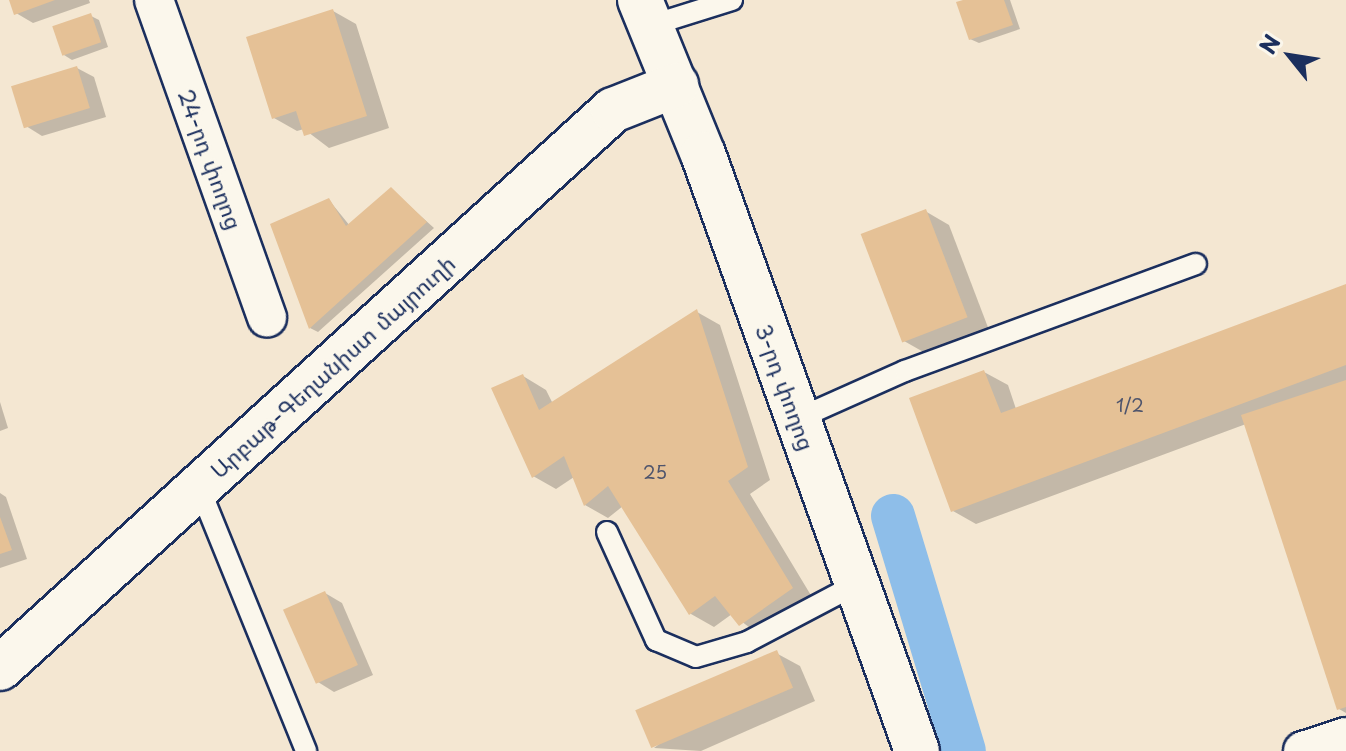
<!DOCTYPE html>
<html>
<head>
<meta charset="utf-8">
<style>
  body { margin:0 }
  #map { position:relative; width:1346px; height:751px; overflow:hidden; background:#f4e7d2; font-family:"Playpen Sans","Noto Sans Armenian",sans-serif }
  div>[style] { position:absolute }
  .shadow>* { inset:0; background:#0003 }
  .canal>* { height:44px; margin:-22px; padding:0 22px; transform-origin:22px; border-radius:22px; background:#8ebee9 }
  .building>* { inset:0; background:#e5c196; transform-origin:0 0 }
  .roads { filter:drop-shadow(2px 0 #1b2f5e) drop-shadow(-2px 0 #1b2f5e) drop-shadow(0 2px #1b2f5e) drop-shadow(0 -2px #1b2f5e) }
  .service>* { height:20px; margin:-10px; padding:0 10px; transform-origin:10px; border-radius:10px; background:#fbf7ec }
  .minor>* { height:38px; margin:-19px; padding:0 19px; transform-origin:19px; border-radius:19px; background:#fbf7ec }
  .secondary>* { height:44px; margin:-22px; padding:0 22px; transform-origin:22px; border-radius:22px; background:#fbf7ec }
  span { translate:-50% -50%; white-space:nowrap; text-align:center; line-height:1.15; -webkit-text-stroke:6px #fbf7ec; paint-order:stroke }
  .number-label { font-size:18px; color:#4e546c }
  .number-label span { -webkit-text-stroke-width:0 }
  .street-label { font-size:22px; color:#1b2f5e }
  .north { position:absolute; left:1250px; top:16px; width:80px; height:80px; -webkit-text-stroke:6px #fbf7ec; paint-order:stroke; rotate:300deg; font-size:22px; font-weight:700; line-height:32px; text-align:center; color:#1b2f5e }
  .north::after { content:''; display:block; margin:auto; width:28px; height:36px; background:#1b2f5e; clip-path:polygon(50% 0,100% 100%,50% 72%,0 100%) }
</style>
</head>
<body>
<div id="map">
  <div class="shadow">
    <i style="clip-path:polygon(11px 0,89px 0,90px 3px,33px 23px,16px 13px)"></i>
    <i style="clip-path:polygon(969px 0,1010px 0,1020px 29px,979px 43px,970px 39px)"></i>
    <i style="clip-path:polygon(333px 11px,356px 24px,389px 128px,329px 148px,304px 129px,297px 131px,274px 118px)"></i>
    <i style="clip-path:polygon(91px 16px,99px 20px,108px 47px,72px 60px,64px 55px)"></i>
    <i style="clip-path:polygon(77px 68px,94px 77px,106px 117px,42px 136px,26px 126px)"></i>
    <i style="clip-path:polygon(392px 190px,434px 228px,318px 332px,310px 328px,329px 200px,350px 226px)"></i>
    <i style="clip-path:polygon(925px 211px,949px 225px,989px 330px,927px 354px,904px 341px)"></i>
    <i style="clip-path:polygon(1346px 286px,1346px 713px,1339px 709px,1246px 424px,976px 524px,953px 511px,984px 372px,1008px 385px,1016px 409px)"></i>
    <i style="clip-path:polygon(697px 312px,720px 325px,770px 480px,750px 494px,815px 602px,763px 638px,732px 614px,714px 627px,691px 614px,623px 506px,608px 518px,585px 505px,574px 477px,556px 489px,533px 476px,523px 376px,546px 390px,553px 404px)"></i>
    <i style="clip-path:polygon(0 402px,8px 428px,0 431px)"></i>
    <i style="clip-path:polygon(0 493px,6px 497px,27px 559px,0 568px)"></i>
    <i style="clip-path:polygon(325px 593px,342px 603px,373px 675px,334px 692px,318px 682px)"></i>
    <i style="clip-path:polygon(776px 653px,800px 666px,815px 701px,701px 751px,654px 748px)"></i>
  </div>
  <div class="canal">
    <i style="left:893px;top:516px;width:245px;rotate:73.2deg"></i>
  </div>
  <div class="building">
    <i style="clip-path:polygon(9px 0,55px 0,14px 15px)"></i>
    <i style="clip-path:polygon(963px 0,1004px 0,1013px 25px,969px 40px,956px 2px)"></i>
    <i style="clip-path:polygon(333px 9px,367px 116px,304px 136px,296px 111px,272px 119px,246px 37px)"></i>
    <i style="left:91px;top:13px;width:31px;height:41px;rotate:71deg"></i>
    <i style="left:77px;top:66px;width:44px;height:69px;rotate:73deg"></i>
    <i style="clip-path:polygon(391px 187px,427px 222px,309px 329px,270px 224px,329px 198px,346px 226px)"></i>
    <i style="left:926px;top:209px;width:116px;height:70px;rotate:69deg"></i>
    <i style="clip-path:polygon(1346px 284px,1346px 365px,951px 512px,909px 398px,984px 370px,1001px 413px)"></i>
    <i style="clip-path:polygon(697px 309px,748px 467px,728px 481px,793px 588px,739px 626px,715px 596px,689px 615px,608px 486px,584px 506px,564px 456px,532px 478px,491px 388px,523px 374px,539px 410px)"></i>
    <i style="clip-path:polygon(1346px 380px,1346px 707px,1337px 710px,1241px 415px)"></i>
    <i style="clip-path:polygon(0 517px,12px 550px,0 554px)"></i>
    <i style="left:325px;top:591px;width:81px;height:46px;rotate:66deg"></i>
    <i style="left:777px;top:650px;width:41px;height:154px;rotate:67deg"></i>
  </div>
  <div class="roads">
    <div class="service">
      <i style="left:649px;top:26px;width:87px;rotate:-17.4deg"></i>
      <i style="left:797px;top:419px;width:118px;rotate:-24deg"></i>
      <i style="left:905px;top:371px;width:310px;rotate:-20.2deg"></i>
      <i style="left:199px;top:487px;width:285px;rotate:67.9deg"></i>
      <i style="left:607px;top:532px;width:119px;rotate:65.6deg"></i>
      <i style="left:656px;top:640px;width:43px;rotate:23deg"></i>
      <i style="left:696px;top:657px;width:53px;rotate:-16.4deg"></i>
      <i style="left:747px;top:642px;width:124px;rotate:-27.8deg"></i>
    </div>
    <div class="minor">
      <i style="left:154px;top:0;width:337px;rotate:70.4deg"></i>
      <i style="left:1303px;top:751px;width:45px;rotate:-18deg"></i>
    </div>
    <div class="secondary">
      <i style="left:640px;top:0;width:166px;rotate:67.8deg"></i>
      <i style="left:703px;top:154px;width:634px;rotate:70.28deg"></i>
      <i style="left:0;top:668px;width:829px;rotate:-42.31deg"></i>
      <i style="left:613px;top:110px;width:68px;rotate:-21.6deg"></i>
    </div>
  </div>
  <div class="number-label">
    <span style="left:1130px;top:405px">1/2</span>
    <span style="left:655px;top:472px">25</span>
  </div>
  <div class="street-label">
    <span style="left:211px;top:159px;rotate:70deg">24-րդ փողոց</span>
    <span style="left:332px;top:366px;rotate:-42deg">Արբաթ-Գեղանիստ մայրուղի</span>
    <span style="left:786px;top:387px;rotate:70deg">3-րդ փողոց</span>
  </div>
  <div class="north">N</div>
</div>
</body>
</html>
